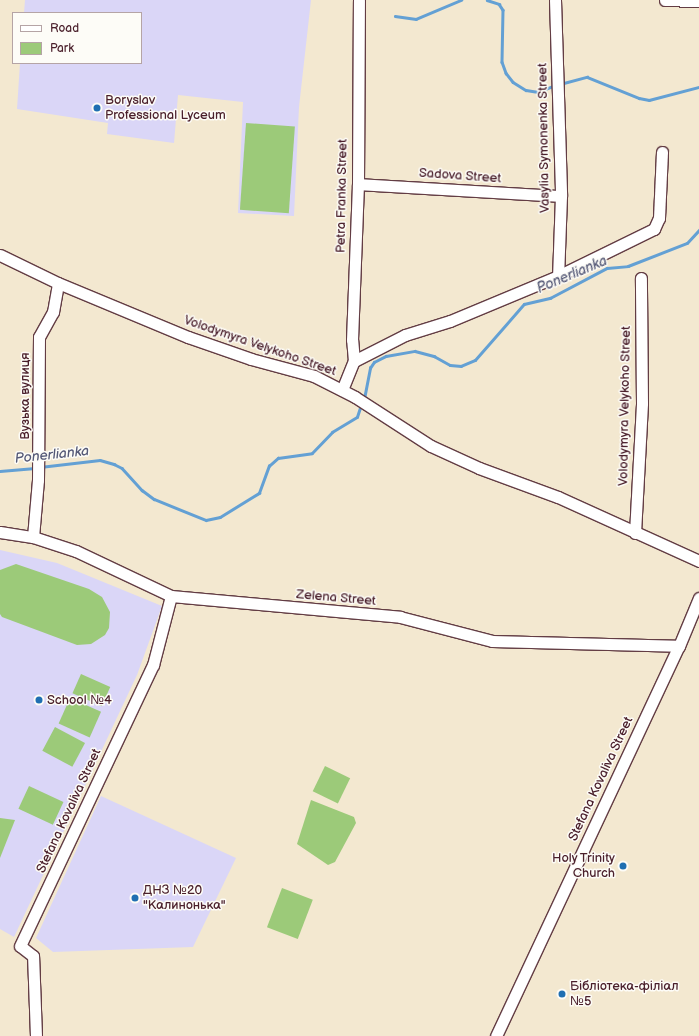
<!DOCTYPE html>
<html>
<head>
<meta charset="utf-8">
<style>
  body { margin:0 }
  #map { position:relative; width:699px; height:1036px; overflow:hidden; background:#f3e8d0; font-family:"Balsamiq Sans",sans-serif }
  div>[style] { position:absolute }
  .built>* { inset:0; background:#dad6f7 }
  .green>* { inset:0; background:#9cca79; transform-origin:0 0 }
  .stream>* { height:2.5px; margin:-1.25px; padding:0 1.25px; transform-origin:1.25px; border-radius:1.25px; background:#63a0d4 }
  .roads { filter:drop-shadow(1px 0 #633d44) drop-shadow(-1px 0 #633d44) drop-shadow(0 1px #633d44) drop-shadow(0 -1px #633d44) }
  .minor>* { height:11px; margin:-5.5px; padding:0 5.5px; transform-origin:5.5px; border-radius:5.5px; background:#fff }
  .dots>* { width:11px; height:11px; translate:-50% -50%; box-sizing:border-box; border:2px solid #fdfcf7; border-radius:50% }
  span { translate:-50% -50%; white-space:nowrap; text-align:center; line-height:1.15; -webkit-text-stroke:3px #fdfcf7; paint-order:stroke }
  .poi-label { font-size:13px; color:#4a1f2b }
  .left { translate:0 -50%; text-align:left }
  .right { translate:-100% -50%; text-align:right }
  .street-label { font-size:13px; color:#4a1f2b }
  .water-label { font-size:14px; color:#555977; font-style:italic }
  .legend { position:absolute; left:12px; top:12px; width:130px; height:52px; box-sizing:border-box; background:#fdfcf7; border:1px solid #b5a4a5; margin:0; padding:5px 7px; list-style:none; font-size:12px; color:#4a1f2b }
  .legend li { display:flex; align-items:center; gap:8px; height:20px }
  .legend b { width:20px; border:1px solid #b5a4a5 }
</style>
</head>
<body>
<div id="map">
  <div class="built">
    <i style="clip-path:polygon(25px 0,311px 0,299px 107px,294px 216px,238px 213px,243px 102px,178px 95px,174px 143px,107px 134px,108px 123px,17px 109px,20px 63px,141px 63px,141px 13px,24px 13px)"></i>
    <i style="clip-path:polygon(0 550px,57px 563px,162px 606px,137px 675px,14px 937px,0 929px)"></i>
    <i style="clip-path:polygon(101px 796px,236px 858px,193px 947px,53px 952px,36px 938px)"></i>
  </div>
  <div class="green">
    <i style="left:246px;top:123px;width:49px;height:87px;rotate:4deg"></i>
    <i style="clip-path:polygon(16px 564px,89px 589px,102px 597px,110px 612px,109px 628px,105px 635px,91px 644px,77px 645px,2px 617px,0 614px,0 570px)"></i>
    <i style="left:81px;top:674px;width:32px;height:21px;rotate:24deg"></i>
    <i style="left:70px;top:698px;width:34px;height:28px;rotate:24deg"></i>
    <i style="left:55px;top:727px;width:34px;height:27px;rotate:28deg"></i>
    <i style="left:325px;top:766px;width:28px;height:28px;rotate:26deg"></i>
    <i style="left:29px;top:786px;width:38px;height:25px;rotate:25deg"></i>
    <i style="clip-path:polygon(311px 800px,354px 817px,356px 823px,335px 862px,328px 865px,297px 844px)"></i>
    <i style="clip-path:polygon(0 818px,15px 820px,0 858px)"></i>
    <i style="left:282px;top:888px;width:33px;height:42px;rotate:21deg"></i>
  </div>
  <div class="stream">
    <i style="left:487px;top:0;width:13px;rotate:18deg"></i>
    <i style="left:499px;top:4px;width:7px;rotate:56deg"></i>
    <i style="left:503px;top:10px;width:52px;rotate:91.1deg"></i>
    <i style="left:502px;top:62px;width:12px;rotate:70deg"></i>
    <i style="left:506px;top:73px;width:11px;rotate:52deg"></i>
    <i style="left:513px;top:82px;width:15px;rotate:32deg"></i>
    <i style="left:526px;top:90px;width:12px;rotate:9deg"></i>
    <i style="left:538px;top:92px;width:18px;rotate:-22deg"></i>
    <i style="left:395px;top:16px;width:21px;rotate:8deg"></i>
    <i style="left:416px;top:19px;width:49px;rotate:-22.9deg"></i>
    <i style="left:560px;top:84px;width:28px;rotate:-15deg"></i>
    <i style="left:587px;top:77px;width:56px;rotate:22deg"></i>
    <i style="left:639px;top:98px;width:10px;rotate:11deg"></i>
    <i style="left:649px;top:100px;width:52px;rotate:-14.6deg"></i>
    <i style="left:364px;top:399px;width:32px;rotate:-79deg"></i>
    <i style="left:370px;top:368px;width:7px;rotate:-56deg"></i>
    <i style="left:374px;top:362px;width:13px;rotate:-27deg"></i>
    <i style="left:386px;top:356px;width:29px;rotate:-10deg"></i>
    <i style="left:415px;top:351px;width:20px;rotate:15deg"></i>
    <i style="left:434px;top:356px;width:18px;rotate:29deg"></i>
    <i style="left:450px;top:365px;width:11px;rotate:5deg"></i>
    <i style="left:461px;top:366px;width:15px;rotate:-23deg"></i>
    <i style="left:475px;top:360px;width:74px;rotate:-48.8deg"></i>
    <i style="left:524px;top:304px;width:27px;rotate:-13deg"></i>
    <i style="left:550px;top:298px;width:64px;rotate:-27.8deg"></i>
    <i style="left:607px;top:268px;width:21px;rotate:-5deg"></i>
    <i style="left:628px;top:266px;width:63px;rotate:-21.3deg"></i>
    <i style="left:687px;top:243px;width:18px;rotate:-47deg"></i>
    <i style="left:40px;top:467px;width:60px;rotate:-6.7deg"></i>
    <i style="left:100px;top:460px;width:15px;rotate:16deg"></i>
    <i style="left:114px;top:464px;width:9px;rotate:27deg"></i>
    <i style="left:122px;top:468px;width:30px;rotate:48deg"></i>
    <i style="left:142px;top:490px;width:15px;rotate:37deg"></i>
    <i style="left:154px;top:499px;width:56px;rotate:22deg"></i>
    <i style="left:206px;top:520px;width:14px;rotate:-12deg"></i>
    <i style="left:220px;top:517px;width:46px;rotate:-31.6deg"></i>
    <i style="left:259px;top:493px;width:29px;rotate:-70deg"></i>
    <i style="left:269px;top:466px;width:12px;rotate:-42deg"></i>
    <i style="left:278px;top:458px;width:34px;rotate:-8deg"></i>
    <i style="left:312px;top:453px;width:29px;rotate:-46deg"></i>
    <i style="left:332px;top:432px;width:29px;rotate:-31deg"></i>
    <i style="left:357px;top:417px;width:13px;rotate:-72deg"></i>
    <i style="left:0;top:471px;width:35px;rotate:-5deg"></i>
  </div>
  <div class="roads">
    <div class="minor">
      <i style="left:555px;top:0;width:196px;rotate:88.2deg"></i>
      <i style="left:561px;top:196px;width:80px;rotate:92.1deg"></i>
      <i style="left:665px;top:0;width:34px;rotate:2deg"></i>
      <i style="left:358px;top:184px;width:203px;rotate:3.4deg"></i>
      <i style="left:0;top:255px;width:64px;rotate:25.8deg"></i>
      <i style="left:58px;top:283px;width:141px;rotate:22.6deg"></i>
      <i style="left:188px;top:337px;width:67px;rotate:19.2deg"></i>
      <i style="left:251px;top:359px;width:65px;rotate:15.1deg"></i>
      <i style="left:314px;top:376px;width:46px;rotate:27.1deg"></i>
      <i style="left:355px;top:397px;width:90px;rotate:32.8deg"></i>
      <i style="left:431px;top:446px;width:53px;rotate:24.6deg"></i>
      <i style="left:479px;top:468px;width:84px;rotate:20.2deg"></i>
      <i style="left:558px;top:497px;width:155px;rotate:24.4deg"></i>
      <i style="left:354px;top:361px;width:57px;rotate:-27deg"></i>
      <i style="left:405px;top:335px;width:47px;rotate:-17.3deg"></i>
      <i style="left:450px;top:321px;width:117px;rotate:-22.6deg"></i>
      <i style="left:558px;top:276px;width:107px;rotate:-26.1deg"></i>
      <i style="left:654px;top:229px;width:12px;rotate:-66deg"></i>
      <i style="left:659px;top:218px;width:66px;rotate:-87.4deg"></i>
      <i style="left:342px;top:390px;width:31px;rotate:-68deg"></i>
      <i style="left:354px;top:361px;width:21px;rotate:-95deg"></i>
      <i style="left:352px;top:340px;width:156px;rotate:-87.8deg"></i>
      <i style="left:358px;top:184px;width:184px;rotate:-89.7deg"></i>
      <i style="left:0;top:532px;width:33px;rotate:9deg"></i>
      <i style="left:33px;top:537px;width:45px;rotate:18deg"></i>
      <i style="left:76px;top:551px;width:105px;rotate:25.3deg"></i>
      <i style="left:171px;top:596px;width:230px;rotate:5.2deg"></i>
      <i style="left:400px;top:617px;width:95px;rotate:14.6deg"></i>
      <i style="left:492px;top:641px;width:187px;rotate:1.5deg"></i>
      <i style="left:635px;top:533px;width:130px;rotate:-86.9deg"></i>
      <i style="left:642px;top:403px;width:125px;rotate:-90.5deg"></i>
      <i style="left:33px;top:537px;width:57px;rotate:-85deg"></i>
      <i style="left:38px;top:480px;width:143px;rotate:-89.6deg"></i>
      <i style="left:39px;top:337px;width:29px;rotate:-61deg"></i>
      <i style="left:53px;top:312px;width:29px;rotate:-80deg"></i>
      <i style="left:36px;top:1036px;width:80px;rotate:-92.1deg"></i>
      <i style="left:33px;top:956px;width:16px;rotate:-142deg"></i>
      <i style="left:20px;top:946px;width:311px;rotate:-64.7deg"></i>
      <i style="left:153px;top:665px;width:71px;rotate:-75.4deg"></i>
      <i style="left:496px;top:1036px;width:431px;rotate:-64.9deg"></i>
      <i style="left:679px;top:646px;width:52px;rotate:-67.4deg"></i>
    </div>
  </div>
  <div class="dots">
    <i style="left:97px;top:108px;background:#1f6fb2"></i>
    <i style="left:39px;top:700px;background:#1f6fb2"></i>
    <i style="left:623px;top:866px;background:#1f6fb2"></i>
    <i style="left:135px;top:898px;background:#1f6fb2"></i>
    <i style="left:562px;top:994px;background:#1f6fb2"></i>
  </div>
  <div class="poi-label">
    <span class="left" style="left:105px;top:108px">Boryslav<br>Professional Lyceum</span>
    <span class="left" style="left:47px;top:700px">School №4</span>
    <span class="right" style="left:615px;top:866px">Holy Trinity<br>Church</span>
    <span class="left" style="left:143px;top:898px">ДНЗ №20<br>"Калинонька"</span>
    <span class="left" style="left:570px;top:994px">Бібліотека-філіал<br>№5</span>
  </div>
  <div class="street-label">
    <span style="left:544px;top:138px;rotate:-91deg">Vasylia Symonenka Street</span>
    <span style="left:460px;top:176px;rotate:4deg">Sadova Street</span>
    <span style="left:342px;top:196px;rotate:-89deg">Petra Franka Street</span>
    <span style="left:260px;top:346px;rotate:19deg">Volodymyra Velykoho Street</span>
    <span style="left:25px;top:396px;rotate:-90deg">Вузька вулиця</span>
    <span style="left:625px;top:406px;rotate:-89deg">Volodymyra Velykoho Street</span>
    <span style="left:336px;top:598px;rotate:5deg">Zelena Street</span>
    <span style="left:601px;top:779px;rotate:-65deg">Stefana Kovaliva Street</span>
    <span style="left:69px;top:811px;rotate:-65deg">Stefana Kovaliva Street</span>
  </div>
  <div class="water-label">
    <span style="left:572px;top:275px;rotate:-23deg">Ponerlianka</span>
    <span style="left:52px;top:455px;rotate:-6deg">Ponerlianka</span>
  </div>
  <ul class="legend">
  <li><b style="height:5px;background:#fff"></b>Road</li>
  <li><b style="height:11px;background:#9cca79"></b>Park</li>
  </ul>
</div>
</body>
</html>
